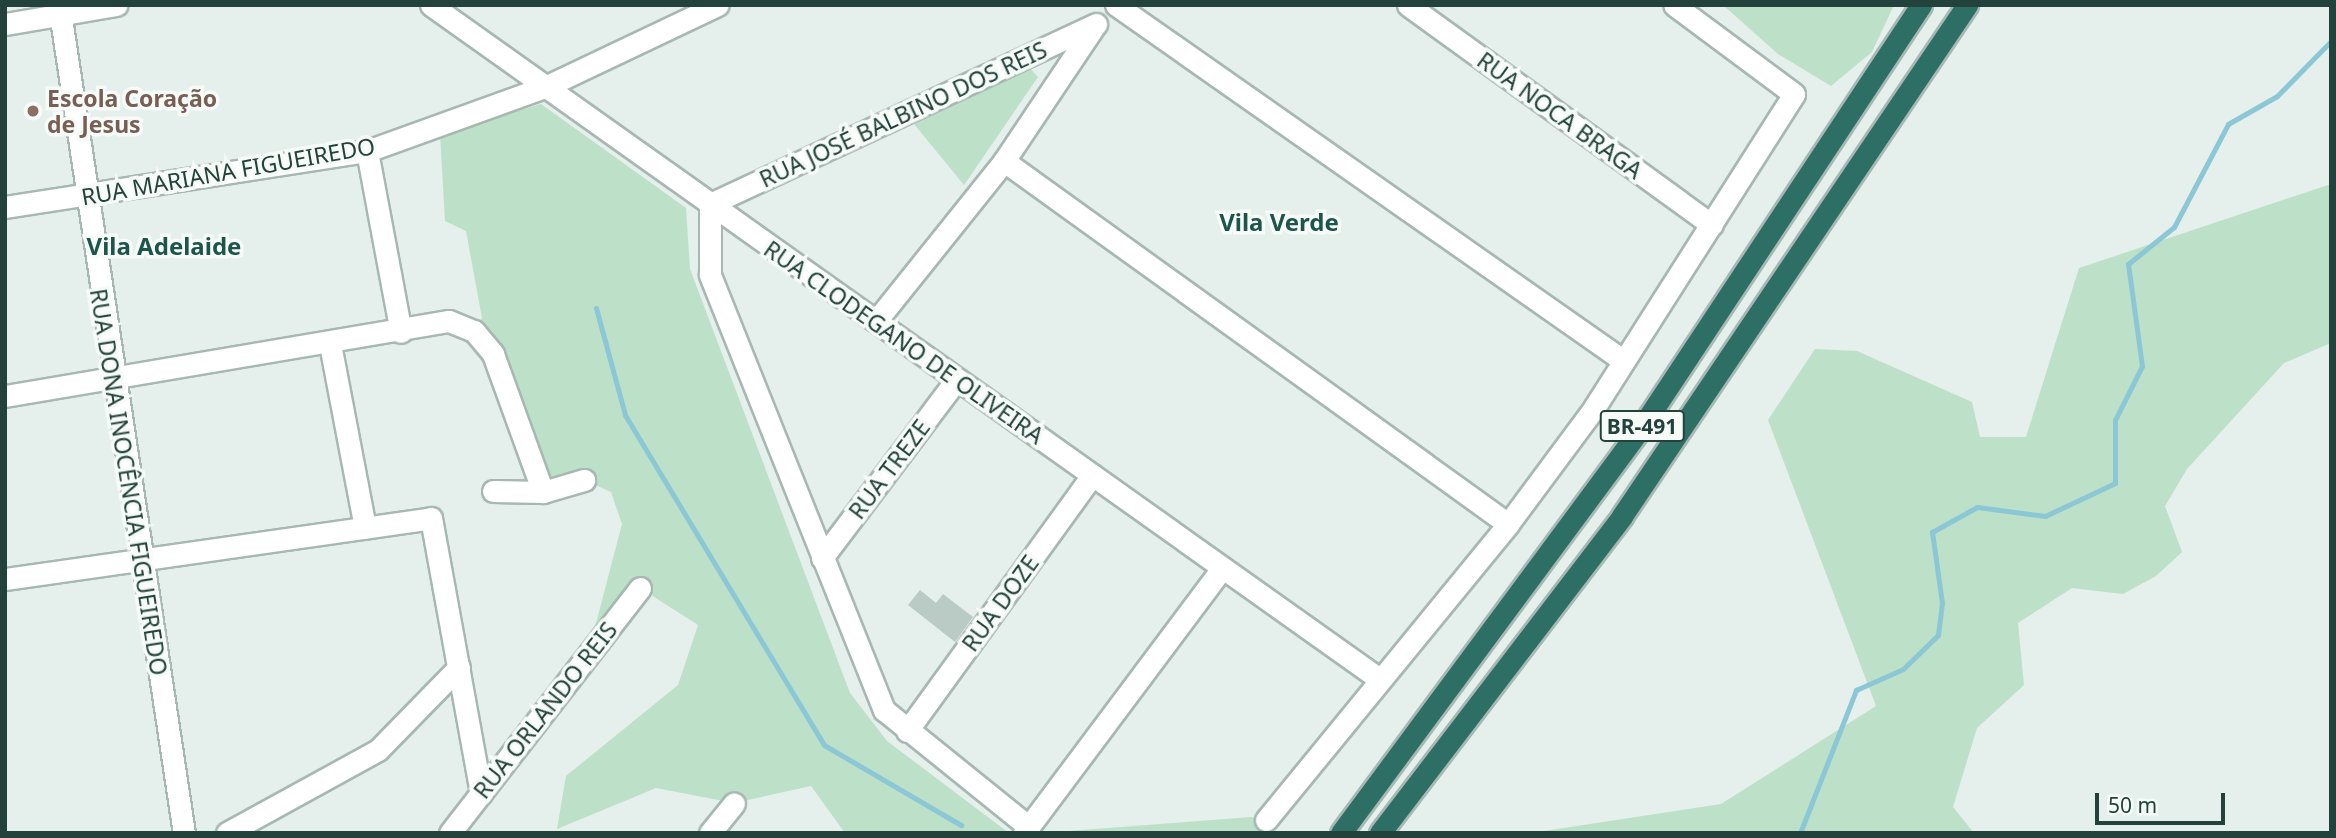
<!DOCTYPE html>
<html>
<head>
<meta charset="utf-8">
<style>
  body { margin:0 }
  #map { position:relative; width:2336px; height:838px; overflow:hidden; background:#e5efeb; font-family:"Noto Sans",sans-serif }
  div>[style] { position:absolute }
  .green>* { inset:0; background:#bde0c8 }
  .stream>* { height:5px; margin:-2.5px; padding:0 2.5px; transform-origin:2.5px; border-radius:2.5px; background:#8bc7d5 }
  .building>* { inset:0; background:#bacac4 }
  .roads { filter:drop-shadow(2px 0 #a7b8b3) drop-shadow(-2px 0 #a7b8b3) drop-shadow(0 2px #a7b8b3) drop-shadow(0 -2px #a7b8b3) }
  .minor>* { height:21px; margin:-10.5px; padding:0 10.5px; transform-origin:10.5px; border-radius:10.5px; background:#fff }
  .highway>* { height:21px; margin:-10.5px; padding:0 10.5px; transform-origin:10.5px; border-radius:10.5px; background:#2d6f65 }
  .dots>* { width:19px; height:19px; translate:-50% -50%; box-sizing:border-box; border:4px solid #f6fbf8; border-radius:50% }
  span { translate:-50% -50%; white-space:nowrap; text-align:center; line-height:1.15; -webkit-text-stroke:7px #f6fbf8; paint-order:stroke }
  .shield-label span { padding:2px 5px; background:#f6fbf8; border:2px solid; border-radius:5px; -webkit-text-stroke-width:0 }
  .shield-label { font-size:21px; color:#23423b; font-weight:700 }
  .education-label { font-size:23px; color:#785e54; font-weight:700 }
  .left { translate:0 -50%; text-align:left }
  .street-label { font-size:23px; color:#23423b }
  .neighbourhood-label { font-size:24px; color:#1d554a; font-weight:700 }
  .frame { position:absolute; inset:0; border:7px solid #23423b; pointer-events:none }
  .scale { position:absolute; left:2095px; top:793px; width:130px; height:32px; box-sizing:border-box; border:4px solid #23423b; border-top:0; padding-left:9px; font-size:21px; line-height:24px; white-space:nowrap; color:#23423b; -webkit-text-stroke:5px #f6fbf8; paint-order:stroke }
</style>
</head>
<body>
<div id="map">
  <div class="green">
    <i style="clip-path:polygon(1723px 5px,1894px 5px,1872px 52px,1831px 86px,1778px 54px)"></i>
    <i style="clip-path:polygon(1029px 67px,1038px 77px,964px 185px,914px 124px)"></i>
    <i style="clip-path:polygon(541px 104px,686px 208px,690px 269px,850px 693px,887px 741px,1009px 833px,845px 833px,811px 786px,734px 803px,656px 788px,557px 829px,566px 776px,678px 685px,698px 625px,640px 588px,594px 631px,622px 524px,611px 492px,584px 480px,543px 492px,474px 331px,482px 318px,466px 231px,445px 221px,440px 134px)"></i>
    <i style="clip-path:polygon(2331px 184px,2331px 343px,2284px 363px,2187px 469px,2165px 506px,2182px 552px,2156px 576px,2123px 594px,2072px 588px,2018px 623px,2024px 685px,1977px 728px,1953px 807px,1974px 833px,1531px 833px,1721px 804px,1876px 706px,1768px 420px,1815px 349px,1857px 351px,1972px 402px,1980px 437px,2026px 437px,2079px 268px)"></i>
    <i style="clip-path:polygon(1251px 817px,1266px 820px,1273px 833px,1043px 833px)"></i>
  </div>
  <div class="stream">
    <i style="left:596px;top:308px;width:111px;rotate:74.8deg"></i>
    <i style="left:625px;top:415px;width:385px;rotate:58.9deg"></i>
    <i style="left:824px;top:745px;width:159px;rotate:30.3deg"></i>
    <i style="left:1800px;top:833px;width:154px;rotate:-68.6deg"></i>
    <i style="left:1856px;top:690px;width:51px;rotate:-24.1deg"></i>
    <i style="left:1903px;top:669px;width:49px;rotate:-44.2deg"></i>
    <i style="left:1938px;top:635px;width:32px;rotate:-83deg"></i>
    <i style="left:1942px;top:603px;width:72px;rotate:-98deg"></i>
    <i style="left:1932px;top:532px;width:51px;rotate:-29.1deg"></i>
    <i style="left:1977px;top:507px;width:69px;rotate:7.5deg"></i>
    <i style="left:2045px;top:516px;width:77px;rotate:-25.2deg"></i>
    <i style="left:2115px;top:483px;width:63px;rotate:-90deg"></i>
    <i style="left:2115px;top:420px;width:60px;rotate:-63.4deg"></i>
    <i style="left:2142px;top:366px;width:103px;rotate:-97.8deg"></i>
    <i style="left:2128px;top:264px;width:59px;rotate:-38.8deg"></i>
    <i style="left:2174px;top:227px;width:116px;rotate:-62.3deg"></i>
    <i style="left:2228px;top:124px;width:56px;rotate:-29.7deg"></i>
    <i style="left:2277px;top:96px;width:77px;rotate:-45.5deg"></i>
  </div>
  <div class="building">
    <i style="clip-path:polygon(920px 590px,936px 603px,943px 594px,973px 617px,955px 642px,908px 605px)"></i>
  </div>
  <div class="roads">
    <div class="minor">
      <i style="left:59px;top:5px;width:837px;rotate:81.42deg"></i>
      <i style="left:431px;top:5px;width:1162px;rotate:35.4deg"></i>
      <i style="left:1116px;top:5px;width:617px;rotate:35.03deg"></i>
      <i style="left:1408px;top:5px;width:375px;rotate:35.9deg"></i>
      <i style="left:5px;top:24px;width:113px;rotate:-9.7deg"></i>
      <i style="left:367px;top:151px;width:184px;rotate:79.4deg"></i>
      <i style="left:1004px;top:161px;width:621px;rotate:35.76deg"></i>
      <i style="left:5px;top:207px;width:366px;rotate:-8.8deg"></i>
      <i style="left:367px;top:151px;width:189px;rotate:-19.8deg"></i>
      <i style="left:545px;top:87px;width:191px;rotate:-25.4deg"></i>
      <i style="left:876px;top:321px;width:205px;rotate:-51.3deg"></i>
      <i style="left:1004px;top:161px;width:164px;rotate:-56.2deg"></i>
      <i style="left:330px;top:344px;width:187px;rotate:79.2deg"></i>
      <i style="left:5px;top:396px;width:450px;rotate:-9.6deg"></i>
      <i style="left:449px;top:321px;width:27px;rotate:22deg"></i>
      <i style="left:474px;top:331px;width:30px;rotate:50deg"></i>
      <i style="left:493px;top:354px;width:147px;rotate:70.1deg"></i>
      <i style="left:493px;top:491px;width:50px;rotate:1.1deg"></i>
      <i style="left:543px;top:492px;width:43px;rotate:-16.3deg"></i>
      <i style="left:822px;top:558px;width:224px;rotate:-53deg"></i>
      <i style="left:5px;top:579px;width:430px;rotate:-8.1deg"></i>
      <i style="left:431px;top:518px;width:280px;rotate:79.7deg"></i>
      <i style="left:907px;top:731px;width:316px;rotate:-54.1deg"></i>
      <i style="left:1266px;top:820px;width:382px;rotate:-50.7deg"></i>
      <i style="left:1508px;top:524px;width:144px;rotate:-53.4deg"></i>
      <i style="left:1594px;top:408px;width:372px;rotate:-57.5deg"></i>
      <i style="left:1794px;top:94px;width:149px;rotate:-143.4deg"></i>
      <i style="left:1029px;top:827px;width:186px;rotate:-141.1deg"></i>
      <i style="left:884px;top:710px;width:469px;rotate:-111.8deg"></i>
      <i style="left:710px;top:274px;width:70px;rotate:-90deg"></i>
      <i style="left:710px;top:204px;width:426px;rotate:-25deg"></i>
      <i style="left:227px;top:833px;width:172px;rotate:-28.8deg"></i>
      <i style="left:378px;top:750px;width:116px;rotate:-45.7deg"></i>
      <i style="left:450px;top:833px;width:310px;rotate:-52.2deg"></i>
      <i style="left:710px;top:833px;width:38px;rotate:-51deg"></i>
      <i style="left:1024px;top:833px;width:331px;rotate:-53.2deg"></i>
    </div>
    <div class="highway">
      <i style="left:1341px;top:833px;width:508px;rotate:-53.49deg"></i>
      <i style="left:1643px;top:425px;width:504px;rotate:-56.5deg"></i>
      <i style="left:1380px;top:833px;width:399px;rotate:-52.6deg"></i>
      <i style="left:1622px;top:516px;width:617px;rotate:-55.97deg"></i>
    </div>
  </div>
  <div class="dots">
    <i style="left:33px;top:111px;background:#8d6e63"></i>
  </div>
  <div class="shield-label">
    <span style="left:1642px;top:426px">BR-491</span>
  </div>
  <div class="education-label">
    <span class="left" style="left:47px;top:111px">Escola Coração<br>de Jesus</span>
  </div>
  <div class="street-label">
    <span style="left:903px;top:114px;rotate:-25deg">RUA JOSÉ BALBINO DOS REIS</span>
    <span style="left:1560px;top:115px;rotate:36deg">RUA NOCA BRAGA</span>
    <span style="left:228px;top:171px;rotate:-10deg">RUA MARIANA FIGUEIREDO</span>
    <span style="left:904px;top:342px;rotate:35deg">RUA CLODEGANO DE OLIVEIRA</span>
    <span style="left:889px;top:469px;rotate:-53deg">RUA TREZE</span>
    <span style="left:129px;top:482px;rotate:81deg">RUA DONA INOCÊNCIA FIGUEIREDO</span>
    <span style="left:1000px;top:603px;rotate:-54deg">RUA DOZE</span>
    <span style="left:545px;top:710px;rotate:-52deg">RUA ORLANDO REIS</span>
  </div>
  <div class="neighbourhood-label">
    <span style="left:1279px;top:222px">Vila Verde</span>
    <span style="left:164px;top:246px">Vila Adelaide</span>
  </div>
  <div class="frame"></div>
  <div class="scale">50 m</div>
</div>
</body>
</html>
